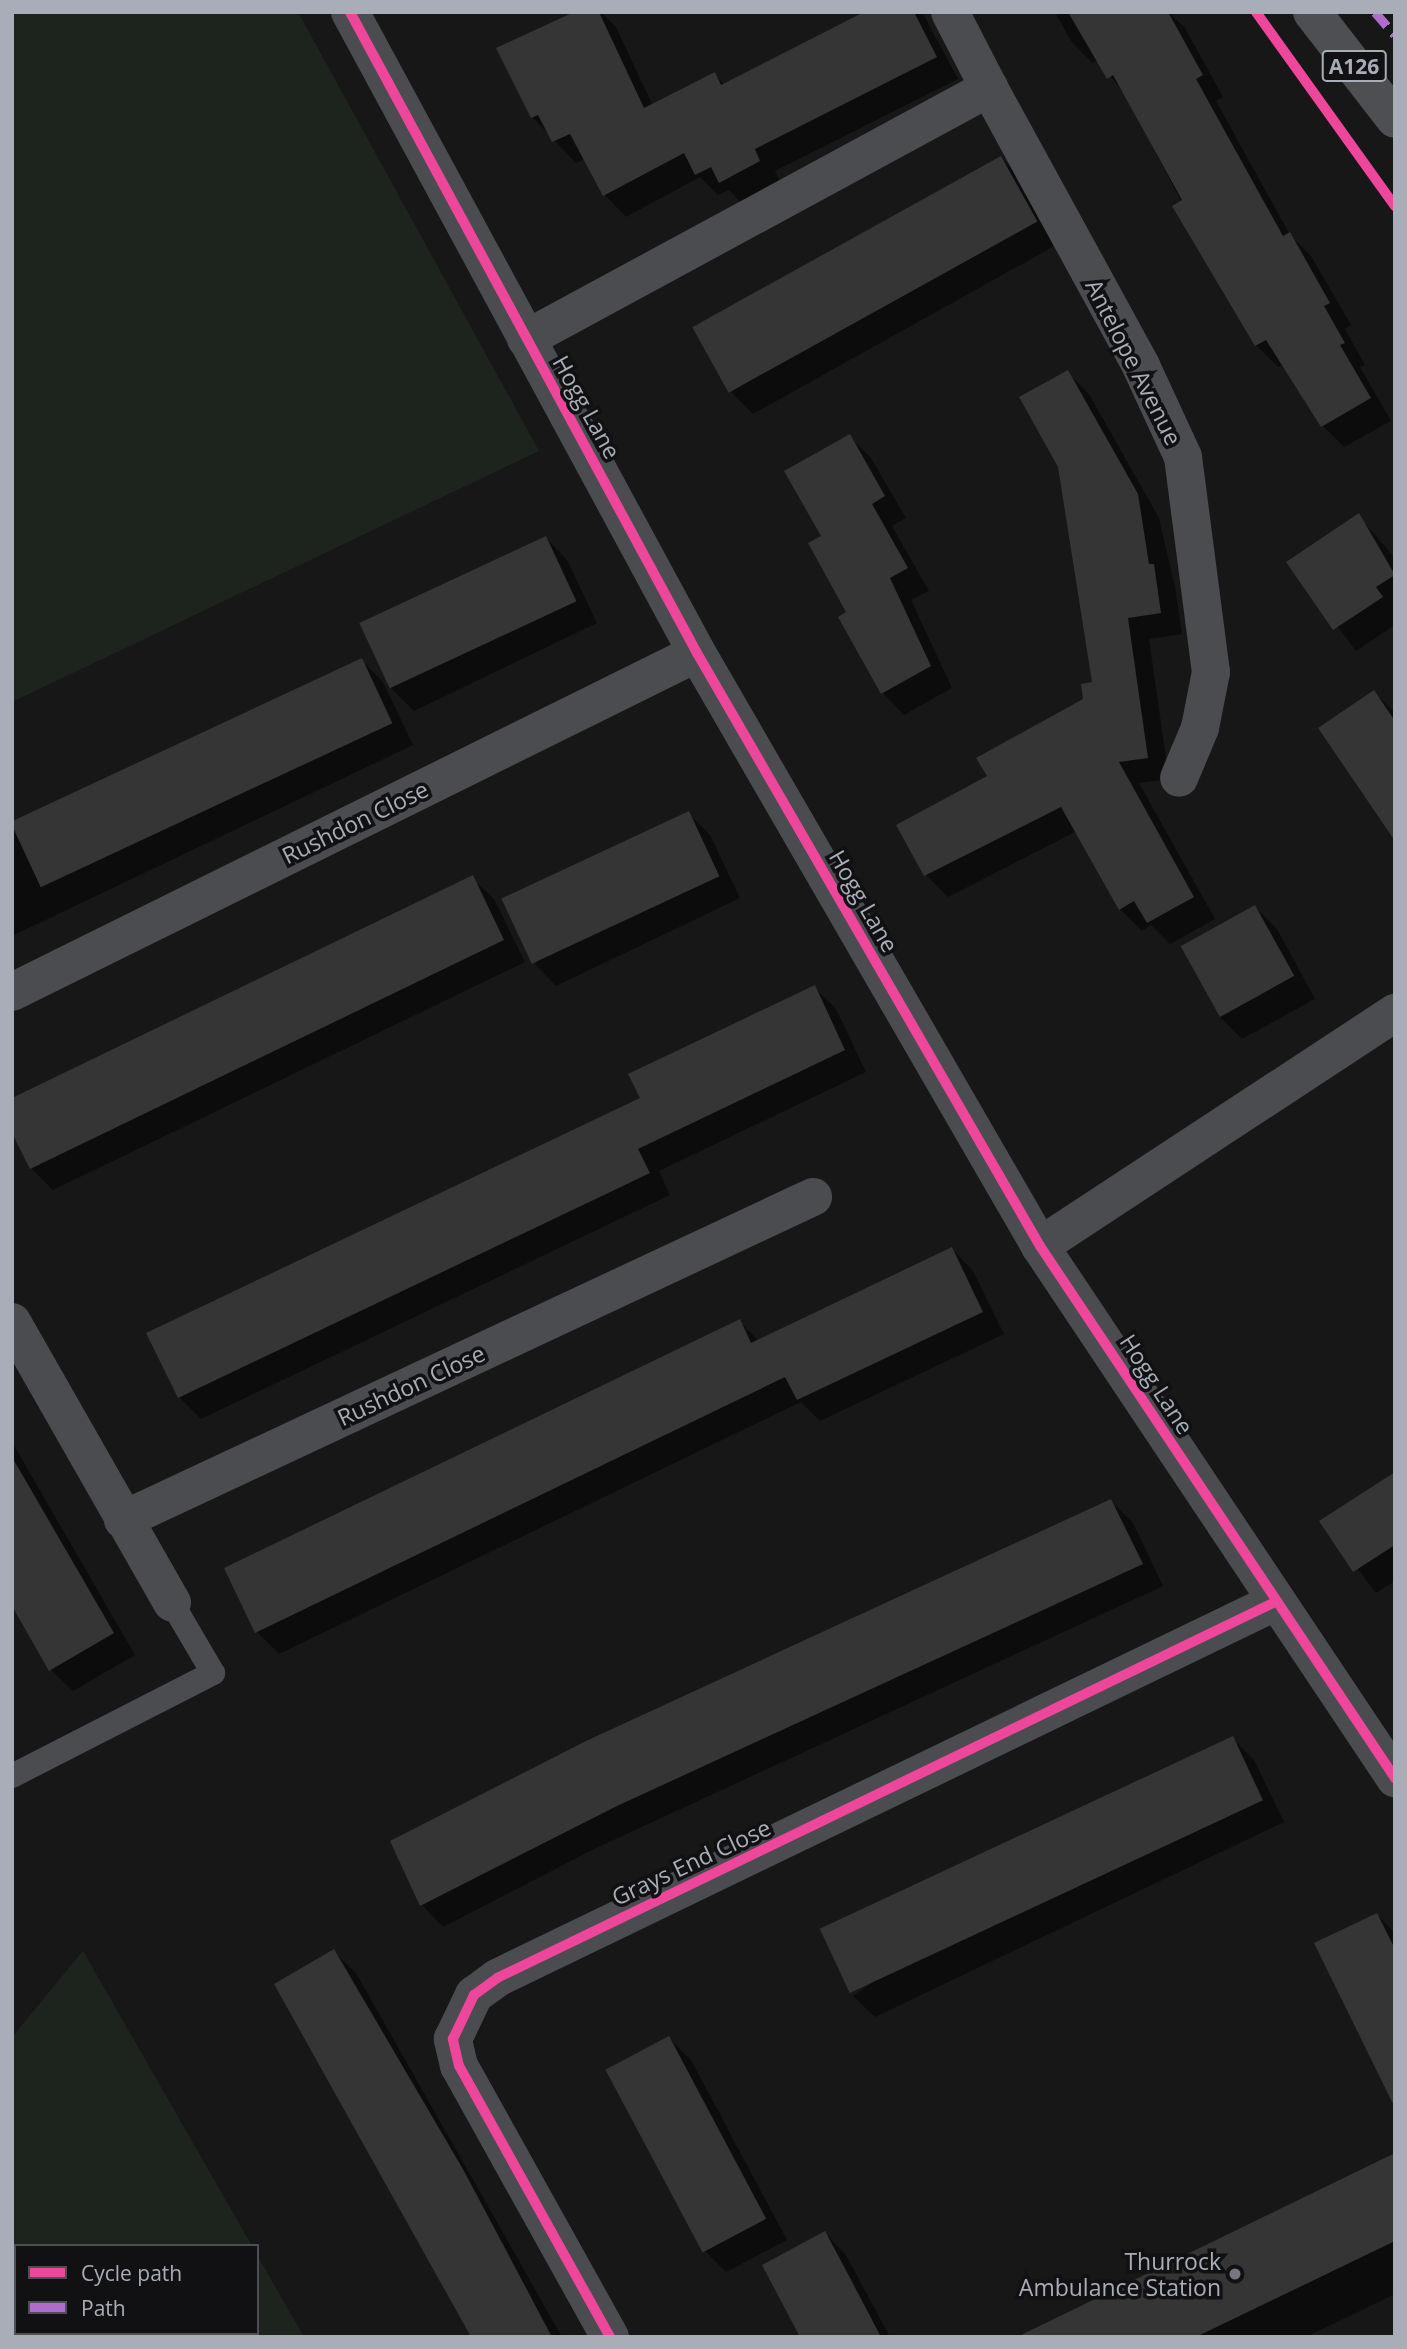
<!DOCTYPE html>
<html>
<head>
<meta charset="utf-8">
<style>
  body { margin:0 }
  #map { position:relative; width:1407px; height:2349px; overflow:hidden; background:#171717; font-family:"Open Sans",sans-serif }
  div>[style] { position:absolute }
  .green>* { inset:0; background:#1d241e }
  .shadow>* { inset:0; background:#0007 }
  .building>* { inset:0; background:#353536; transform-origin:0 0 }
  .service>* { height:24px; margin:-12px; padding:0 12px; transform-origin:12px; border-radius:12px; background:#4b4c50 }
  .minor>* { height:38px; margin:-19px; padding:0 19px; transform-origin:19px; border-radius:19px; background:#4b4c50 }
  .primary>* { height:38px; margin:-19px; padding:0 19px; transform-origin:19px; border-radius:19px; background:#4d4f52 }
  .quiet>* { height:9px; margin-top:-4.5px; transform-origin:0; background:repeating-linear-gradient(90deg,#b06ccc 0 18px,transparent 0 27px) }
  .cycleway>* { height:10px; margin:-5px; padding:0 5px; transform-origin:5px; border-radius:5px; background:#ed469a }
  .dots>* { width:19px; height:19px; translate:-50% -50%; box-sizing:border-box; border:4px solid #111113; border-radius:50% }
  span { translate:-50% -50%; white-space:nowrap; text-align:center; line-height:1.15; -webkit-text-stroke:7px #111113; paint-order:stroke }
  .shield-label span { padding:2px 5px; background:#111113; border:2px solid; border-radius:5px; -webkit-text-stroke-width:0 }
  .shield-label { font-size:21px; color:#a8adb8; font-weight:700 }
  .street-label { font-size:23px; color:#a8adb8 }
  .poi-label { font-size:23px; color:#a8adb8 }
  .right { translate:-100% -50%; text-align:right }
  .frame { position:absolute; inset:0; border:14px solid #a8adb8; pointer-events:none }
  .legend { position:absolute; left:14px; top:2244px; width:245px; height:91px; box-sizing:border-box; background:#111113; border:2px solid #4d4f55; margin:0; padding:9px 12px; list-style:none; font-size:21px; color:#a8adb8 }
  .legend li { display:flex; align-items:center; gap:14px; height:35px }
  .legend b { width:35px; border:2px solid #4d4f55 }
</style>
</head>
<body>
<div id="map">
  <div class="green">
    <i style="clip-path:polygon(12px 12px,298px 12px,539px 451px,12px 702px)"></i>
    <i style="clip-path:polygon(83px 1951px,252px 2246px,16px 2246px,16px 2333px,257px 2333px,257px 2255px,304px 2337px,12px 2337px,12px 2037px)"></i>
  </div>
  <div class="shadow">
    <i style="clip-path:polygon(578px 12px,601px 12px,616px 27px,653px 106px,714px 74px,725px 85px,867px 12px,922px 12px,958px 79px,775px 171px,781px 183px,742px 204px,729px 190px,718px 195px,700px 177px,626px 217px,605px 195px,585px 159px,576px 163px,532px 117px)"></i>
    <i style="clip-path:polygon(1055px 12px,1168px 12px,1185px 28px,1223px 97px,1216px 101px,1290px 235px,1311px 256px,1351px 325px,1345px 329px,1365px 365px,1360px 367px,1391px 421px,1344px 447px,1323px 426px,1283px 364px,1278px 367px,1256px 345px,1126px 96px,1098px 60px,1092px 63px,1071px 41px)"></i>
    <i style="clip-path:polygon(1001px 158px,1023px 180px,1058px 244px,753px 414px,731px 392px)"></i>
    <i style="clip-path:polygon(1067px 372px,1089px 394px,1159px 518px,1175px 587px,1182px 634px,1149px 639px,1169px 779px,1139px 783px,1215px 919px,1170px 944px,1151px 925px,1142px 931px,1120px 909px,1077px 831px,948px 897px,926px 875px,899px 826px,989px 777px,1085px 700px,1094px 684px)"></i>
    <i style="clip-path:polygon(849px 436px,871px 458px,906px 518px,892px 526px,929px 591px,911px 600px,952px 688px,904px 715px,883px 693px,840px 618px,848px 613px,823px 537px)"></i>
    <i style="clip-path:polygon(1358px 515px,1395px 558px,1395px 625px,1356px 651px,1289px 562px)"></i>
    <i style="clip-path:polygon(546px 538px,567px 560px,597px 623px,414px 711px,392px 689px,362px 626px)"></i>
    <i style="clip-path:polygon(361px 660px,383px 682px,413px 745px,12px 936px,12px 826px)"></i>
    <i style="clip-path:polygon(1374px 692px,1395px 713px,1395px 840px)"></i>
    <i style="clip-path:polygon(688px 813px,710px 835px,740px 898px,556px 986px,535px 964px)"></i>
    <i style="clip-path:polygon(472px 878px,494px 899px,525px 962px,53px 1190px,31px 1168px,12px 1129px)"></i>
    <i style="clip-path:polygon(1255px 907px,1277px 929px,1315px 999px,1242px 1039px,1220px 1017px)"></i>
    <i style="clip-path:polygon(814px 987px,836px 1009px,866px 1072px,659px 1171px,670px 1195px,201px 1419px,179px 1397px)"></i>
    <i style="clip-path:polygon(952px 1249px,973px 1271px,1004px 1334px,820px 1421px,801px 1402px,279px 1654px,257px 1632px,739px 1321px,759px 1341px)"></i>
    <i style="clip-path:polygon(12px 1442px,135px 1655px,73px 1691px,51px 1670px,12px 1603px)"></i>
    <i style="clip-path:polygon(1395px 1475px,1395px 1581px,1376px 1593px,1322px 1522px)"></i>
    <i style="clip-path:polygon(1111px 1501px,1133px 1523px,1163px 1586px,592px 1850px,443px 1927px,422px 1905px)"></i>
    <i style="clip-path:polygon(1232px 1738px,1254px 1760px,1284px 1822px,875px 2017px,853px 1996px)"></i>
    <i style="clip-path:polygon(1377px 1915px,1395px 1933px,1395px 2104px)"></i>
    <i style="clip-path:polygon(334px 1952px,356px 1973px,562px 2337px,471px 2337px,276px 1985px)"></i>
    <i style="clip-path:polygon(669px 2039px,691px 2060px,787px 2240px,726px 2272px,705px 2251px)"></i>
    <i style="clip-path:polygon(1395px 2155px,1395px 2294px,1306px 2337px,1094px 2337px)"></i>
    <i style="clip-path:polygon(825px 2233px,846px 2255px,890px 2337px,802px 2337px)"></i>
  </div>
  <div class="building">
    <i style="clip-path:polygon(574px 12px,599px 12px,644px 108px,715px 72px,721px 85px,864px 12px,914px 12px,937px 57px,755px 149px,760px 161px,719px 183px,711px 167px,695px 175px,684px 153px,603px 196px,570px 134px,552px 142px,538px 115px,531px 118px,496px 48px)"></i>
    <i style="clip-path:polygon(1068px 12px,1168px 12px,1203px 75px,1196px 79px,1283px 236px,1290px 232px,1330px 303px,1324px 306px,1345px 343px,1340px 345px,1371px 398px,1321px 427px,1266px 340px,1255px 346px,1172px 206px,1182px 200px,1113px 75px,1107px 79px)"></i>
    <i style="left:1001px;top:156px;width:75px;height:353px;rotate:61deg"></i>
    <i style="clip-path:polygon(1068px 370px,1138px 494px,1149px 564px,1154px 564px,1161px 613px,1128px 618px,1148px 758px,1119px 762px,1194px 897px,1147px 923px,1134px 901px,1119px 910px,1061px 807px,924px 876px,896px 825px,987px 776px,976px 758px,1083px 699px,1081px 684px,1092px 682px,1058px 467px,1019px 397px)"></i>
    <i style="clip-path:polygon(850px 434px,885px 496px,872px 504px,908px 568px,890px 578px,931px 666px,881px 694px,838px 617px,846px 612px,808px 543px,821px 536px,784px 471px)"></i>
    <i style="clip-path:polygon(1359px 513px,1395px 575px,1376px 587px,1383px 597px,1333px 630px,1286px 562px)"></i>
    <i style="left:546px;top:536px;width:72px;height:206px;rotate:65deg"></i>
    <i style="left:362px;top:658px;width:72px;height:388px;rotate:65deg"></i>
    <i style="clip-path:polygon(1374px 690px,1395px 721px,1395px 841px,1318px 728px)"></i>
    <i style="left:689px;top:811px;width:72px;height:207px;rotate:65deg"></i>
    <i style="clip-path:polygon(473px 875px,504px 940px,30px 1169px,12px 1133px,12px 1098px)"></i>
    <i style="left:1255px;top:905px;width:81px;height:85px;rotate:61deg"></i>
    <i style="clip-path:polygon(815px 985px,845px 1050px,638px 1149px,650px 1173px,178px 1398px,146px 1333px,640px 1098px,628px 1074px)"></i>
    <i style="clip-path:polygon(952px 1247px,983px 1312px,797px 1400px,785px 1377px,255px 1633px,224px 1568px,740px 1319px,751px 1343px)"></i>
    <i style="clip-path:polygon(12px 1457px,114px 1633px,49px 1671px,12px 1606px)"></i>
    <i style="clip-path:polygon(1395px 1472px,1395px 1545px,1353px 1572px,1319px 1521px)"></i>
    <i style="clip-path:polygon(1111px 1499px,1143px 1564px,617px 1806px,420px 1906px,390px 1841px,586px 1741px)"></i>
    <i style="left:1233px;top:1736px;width:71px;height:456px;rotate:65deg"></i>
    <i style="clip-path:polygon(1377px 1913px,1395px 1949px,1395px 2108px,1314px 1943px)"></i>
    <i style="clip-path:polygon(334px 1949px,464px 2171px,552px 2337px,471px 2337px,274px 1984px)"></i>
    <i style="left:669px;top:2036px;width:207px;height:72px;rotate:62deg"></i>
    <i style="clip-path:polygon(1395px 2153px,1395px 2241px,1196px 2337px,1017px 2337px)"></i>
    <i style="clip-path:polygon(825px 2231px,849px 2276px,881px 2337px,800px 2337px,762px 2265px)"></i>
  </div>
  <div class="service">
    <i style="left:12px;top:1776px;width:226px;rotate:-27.1deg"></i>
    <i style="left:213px;top:1673px;width:81px;rotate:-120.4deg"></i>
  </div>
  <div class="minor">
    <i style="left:350px;top:12px;width:729px;rotate:61.57deg"></i>
    <i style="left:697px;top:653px;width:685px;rotate:59.95deg"></i>
    <i style="left:1040px;top:1246px;width:640px;rotate:56.29deg"></i>
    <i style="left:989px;top:88px;width:317px;rotate:61.3deg"></i>
    <i style="left:1141px;top:366px;width:100px;rotate:65.2deg"></i>
    <i style="left:1183px;top:457px;width:217px;rotate:82.6deg"></i>
    <i style="left:1211px;top:672px;width:57px;rotate:101.1deg"></i>
    <i style="left:1200px;top:728px;width:54px;rotate:112.8deg"></i>
    <i style="left:526px;top:339px;width:527px;rotate:-28.46deg"></i>
    <i style="left:989px;top:88px;width:85px;rotate:-117.2deg"></i>
    <i style="left:12px;top:992px;width:764px;rotate:-26.33deg"></i>
    <i style="left:1040px;top:1246px;width:425px;rotate:-33.3deg"></i>
    <i style="left:12px;top:1322px;width:323px;rotate:60.3deg"></i>
    <i style="left:123px;top:1520px;width:762px;rotate:-25.09deg"></i>
    <i style="left:610px;top:2337px;width:310px;rotate:-119.1deg"></i>
    <i style="left:459px;top:2066px;width:28px;rotate:-103deg"></i>
    <i style="left:453px;top:2039px;width:49px;rotate:-64.5deg"></i>
    <i style="left:474px;top:1995px;width:29px;rotate:-36deg"></i>
    <i style="left:497px;top:1978px;width:864px;rotate:-25.79deg"></i>
  </div>
  <div class="primary">
    <i style="left:1312px;top:12px;width:135px;rotate:52.2deg"></i>
  </div>
  <div class="quiet">
    <i style="left:1375px;top:12px;width:30px;rotate:49deg"></i>
  </div>
  <div class="cycleway">
    <i style="left:350px;top:12px;width:729px;rotate:61.57deg"></i>
    <i style="left:697px;top:653px;width:685px;rotate:59.95deg"></i>
    <i style="left:1040px;top:1246px;width:640px;rotate:56.29deg"></i>
    <i style="left:1256px;top:12px;width:239px;rotate:54.4deg"></i>
    <i style="left:610px;top:2337px;width:310px;rotate:-119.1deg"></i>
    <i style="left:459px;top:2066px;width:28px;rotate:-103deg"></i>
    <i style="left:453px;top:2039px;width:49px;rotate:-64.5deg"></i>
    <i style="left:474px;top:1995px;width:29px;rotate:-36deg"></i>
    <i style="left:497px;top:1978px;width:864px;rotate:-25.79deg"></i>
  </div>
  <div class="dots">
    <i style="left:1235px;top:2274px;background:#757880"></i>
  </div>
  <div class="shield-label">
    <span style="left:1354px;top:66px">A126</span>
  </div>
  <div class="street-label">
    <span style="left:1134px;top:362px;rotate:63deg">Antelope Avenue</span>
    <span style="left:587px;top:407px;rotate:61deg">Hogg Lane</span>
    <span style="left:355px;top:822px;rotate:-26deg">Rushdon Close</span>
    <span style="left:864px;top:901px;rotate:60deg">Hogg Lane</span>
    <span style="left:1157px;top:1384px;rotate:57deg">Hogg Lane</span>
    <span style="left:411px;top:1385px;rotate:-25deg">Rushdon Close</span>
    <span style="left:691px;top:1862px;rotate:-25deg">Grays End Close</span>
  </div>
  <div class="poi-label">
    <span class="right" style="left:1221px;top:2274px">Thurrock<br>Ambulance Station</span>
  </div>
  <div class="frame"></div>
  <ul class="legend">
  <li><b style="height:9px;background:#ed469a"></b>Cycle path</li>
  <li><b style="height:9px;background:#b06ccc"></b>Path</li>
  </ul>
</div>
</body>
</html>
